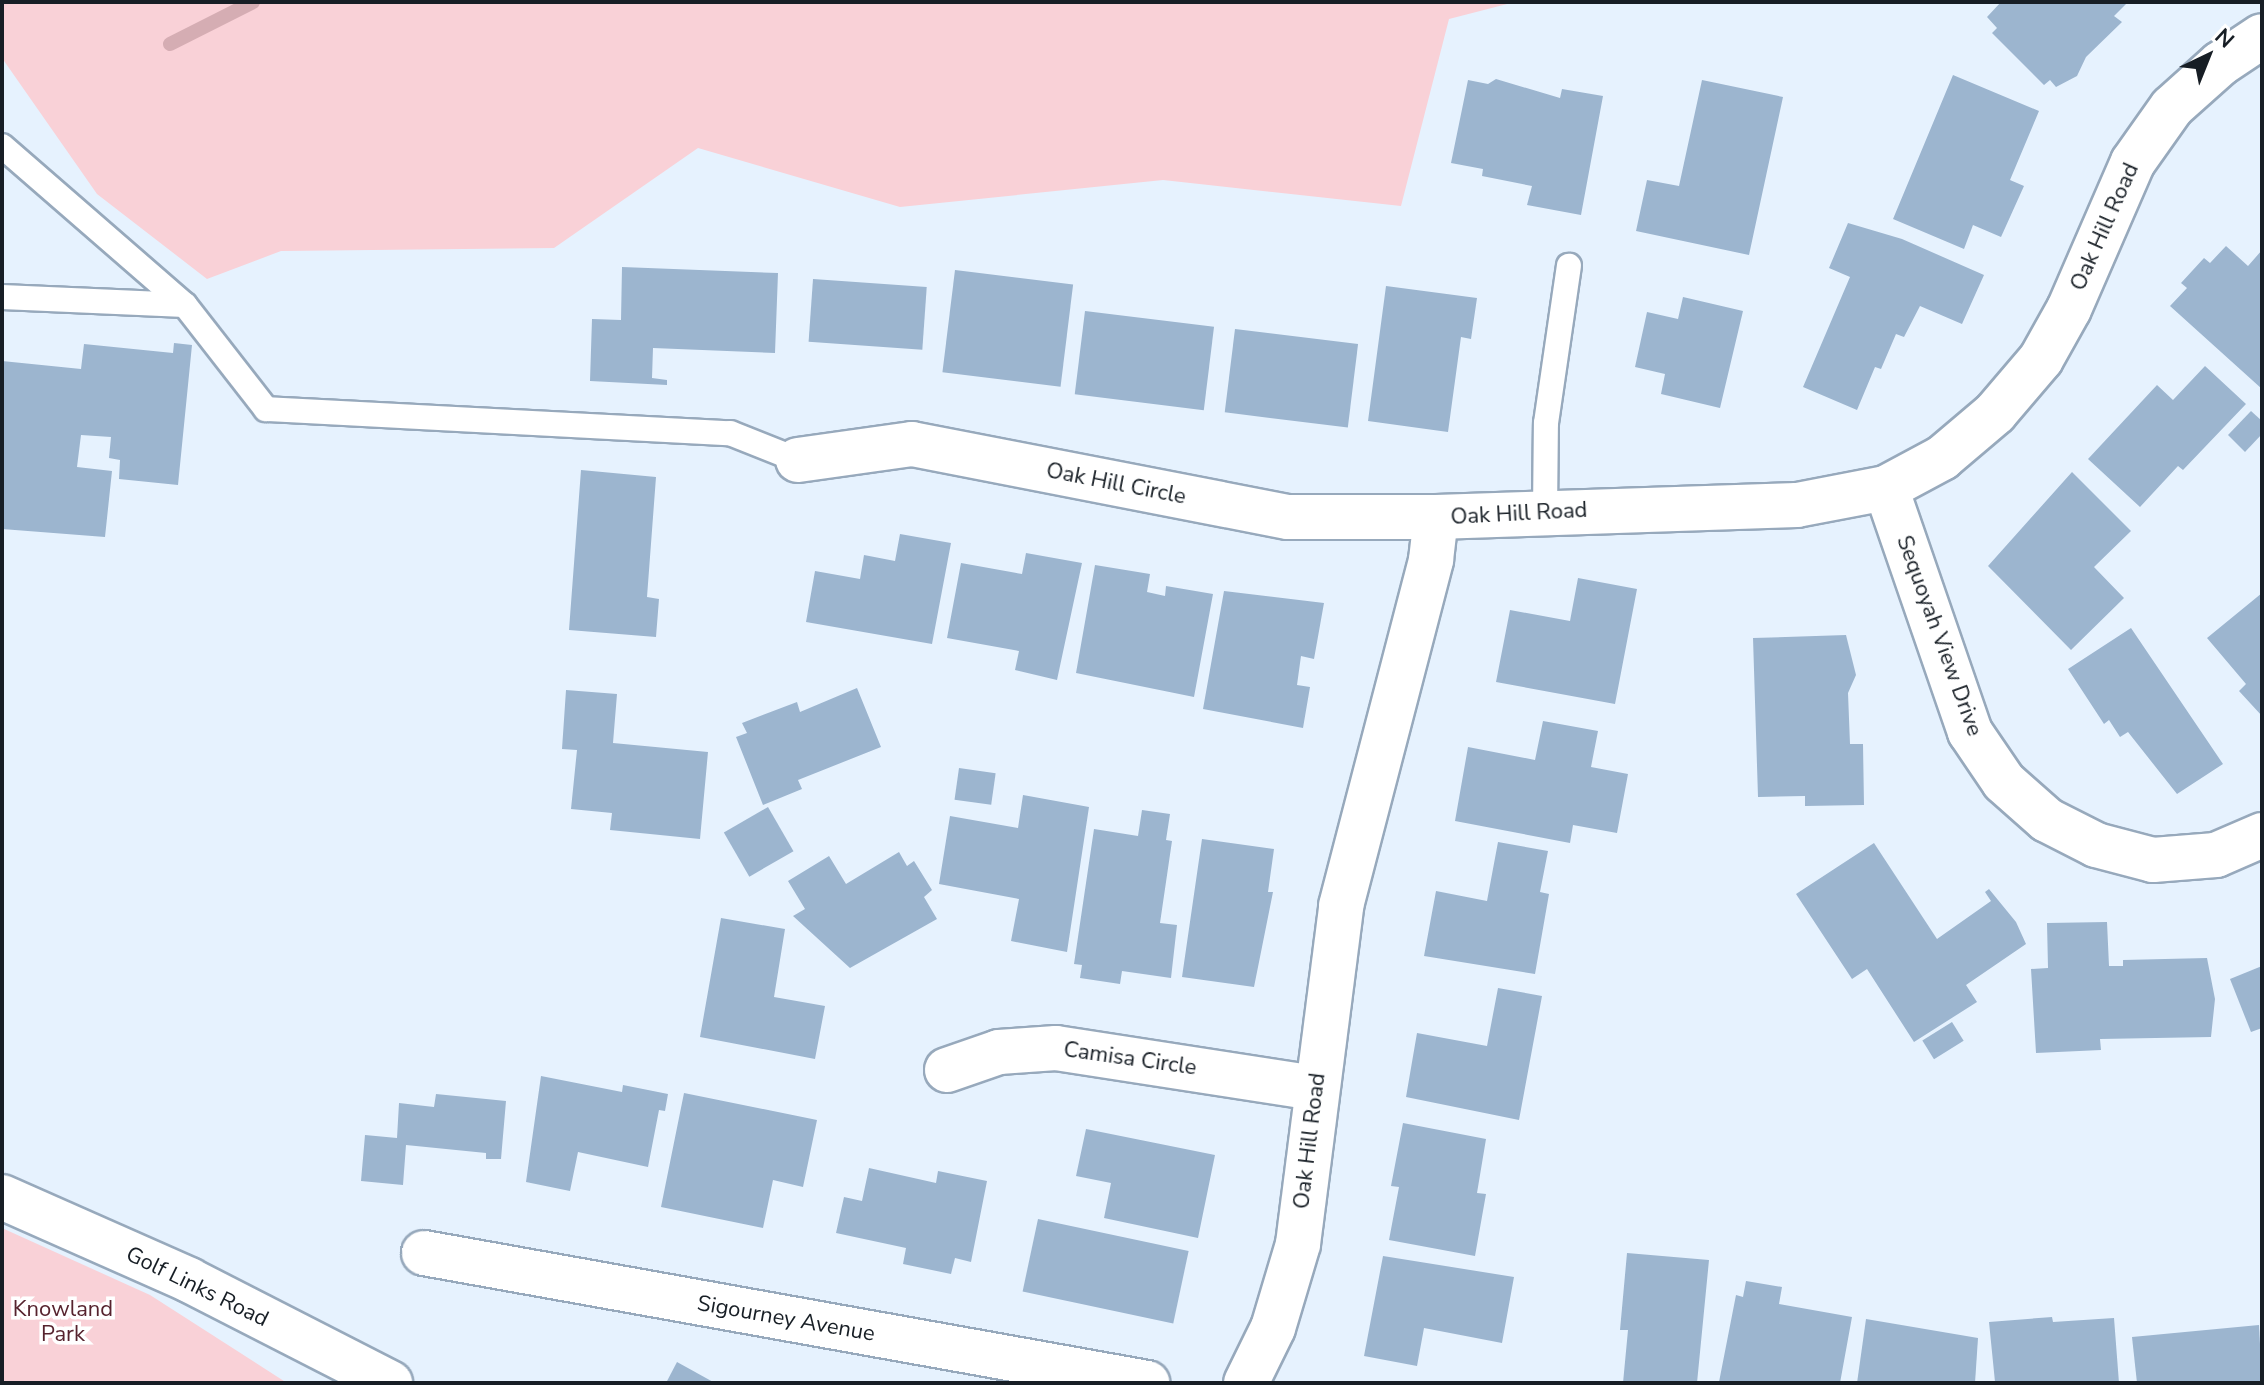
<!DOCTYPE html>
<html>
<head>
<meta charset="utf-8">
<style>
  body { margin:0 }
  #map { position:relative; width:2264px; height:1385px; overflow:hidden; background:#e6f2fe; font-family:"Nunito Sans",sans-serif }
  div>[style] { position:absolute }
  .green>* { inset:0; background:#f9d1d7 }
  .stream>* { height:14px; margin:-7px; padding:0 7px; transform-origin:7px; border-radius:7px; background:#d5adb3 }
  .building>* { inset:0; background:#9cb5cf; transform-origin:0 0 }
  .roads { filter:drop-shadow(2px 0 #97a9bc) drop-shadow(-2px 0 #97a9bc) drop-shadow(0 2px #97a9bc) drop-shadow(0 -2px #97a9bc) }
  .lane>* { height:24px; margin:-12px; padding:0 12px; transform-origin:12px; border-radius:12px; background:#fff }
  .street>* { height:44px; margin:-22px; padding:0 22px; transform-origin:22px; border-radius:22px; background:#fff }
  .secondary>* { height:44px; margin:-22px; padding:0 22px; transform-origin:22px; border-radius:22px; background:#fff }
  span { translate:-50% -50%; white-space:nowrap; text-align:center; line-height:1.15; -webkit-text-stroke:7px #fff; paint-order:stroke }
  .street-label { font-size:22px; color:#171e25 }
  .park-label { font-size:22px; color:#56232e }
  .frame { position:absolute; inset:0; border:4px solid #171e25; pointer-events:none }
  .north { position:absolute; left:2168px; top:16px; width:80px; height:80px; -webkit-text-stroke:6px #fff; paint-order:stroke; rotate:43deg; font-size:22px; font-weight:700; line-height:32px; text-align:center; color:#171e25 }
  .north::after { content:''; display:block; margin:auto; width:28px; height:36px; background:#171e25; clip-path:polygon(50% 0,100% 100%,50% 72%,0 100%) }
</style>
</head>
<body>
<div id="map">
  <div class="green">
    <i style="clip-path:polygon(2px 2px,1515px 2px,1449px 19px,1401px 206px,1163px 180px,900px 207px,698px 148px,554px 248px,281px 251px,207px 279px,97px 194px,2px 58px)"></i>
    <i style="clip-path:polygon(2px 1228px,150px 1295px,287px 1383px,2px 1383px)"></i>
  </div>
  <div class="stream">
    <i style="left:170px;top:44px;width:93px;rotate:-26.8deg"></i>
  </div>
  <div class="building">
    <i style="clip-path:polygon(2001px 2px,2128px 2px,2114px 16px,2122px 22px,2086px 57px,2077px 76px,2056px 87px,2050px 80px,2044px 85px,1992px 33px,1997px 28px,1987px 17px)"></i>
    <i style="clip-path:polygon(1953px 75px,2039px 111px,2010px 180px,2024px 186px,2001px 237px,1973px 225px,1964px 249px,1893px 219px)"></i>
    <i style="clip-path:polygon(1496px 79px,1560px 98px,1562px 89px,1603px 96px,1581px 215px,1527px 205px,1532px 186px,1482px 176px,1483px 169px,1451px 163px,1468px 80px,1488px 84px)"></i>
    <i style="clip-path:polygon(1702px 80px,1783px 97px,1749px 255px,1636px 231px,1647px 180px,1679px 186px)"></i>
    <i style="clip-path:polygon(1848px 223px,1902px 239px,1984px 275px,1962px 324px,1920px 306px,1904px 337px,1896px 334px,1881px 369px,1875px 367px,1857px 410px,1803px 387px,1850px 277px,1829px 268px)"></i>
    <i style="clip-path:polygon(2226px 246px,2248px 266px,2262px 250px,2262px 389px,2170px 306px,2187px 288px,2181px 283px,2204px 258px,2210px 263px)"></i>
    <i style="clip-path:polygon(622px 267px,778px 273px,775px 353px,653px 348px,652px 378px,667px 380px,667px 385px,590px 381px,592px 319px,621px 320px)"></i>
    <i style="left:955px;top:270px;width:119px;height:103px;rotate:7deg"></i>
    <i style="left:813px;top:279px;width:114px;height:63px;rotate:4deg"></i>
    <i style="clip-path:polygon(1386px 286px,1477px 298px,1471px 339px,1461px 337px,1448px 432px,1368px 421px)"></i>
    <i style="clip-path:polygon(1683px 297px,1743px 311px,1720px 408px,1661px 394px,1665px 374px,1635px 367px,1647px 312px,1678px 319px)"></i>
    <i style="left:1085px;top:311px;width:130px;height:84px;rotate:7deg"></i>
    <i style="left:1235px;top:329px;width:124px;height:84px;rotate:7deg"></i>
    <i style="clip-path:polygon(174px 343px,192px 345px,178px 485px,119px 479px,120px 460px,109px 458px,111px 437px,81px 435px,77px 467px,112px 471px,105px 537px,2px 529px,2px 361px,81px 369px,84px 344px,173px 353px)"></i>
    <i style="clip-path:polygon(2205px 366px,2246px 404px,2183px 470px,2178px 466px,2140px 507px,2088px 459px,2157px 385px,2173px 400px)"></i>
    <i style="clip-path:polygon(2251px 411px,2262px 421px,2262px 434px,2245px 452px,2228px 435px)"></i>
    <i style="clip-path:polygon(581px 470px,656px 477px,647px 597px,659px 599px,656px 637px,569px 630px)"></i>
    <i style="clip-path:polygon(2072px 472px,2131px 531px,2094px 567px,2124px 598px,2071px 650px,1988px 566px)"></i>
    <i style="clip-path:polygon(900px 534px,951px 543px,932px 644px,806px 622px,815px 571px,860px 579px,864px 555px,895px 561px)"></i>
    <i style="clip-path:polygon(1026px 553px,1082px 563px,1057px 680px,1015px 670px,1019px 651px,947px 638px,961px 563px,1022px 574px)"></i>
    <i style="clip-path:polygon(1095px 565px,1150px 574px,1147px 592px,1165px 596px,1166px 586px,1213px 594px,1194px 697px,1076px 673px)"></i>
    <i style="clip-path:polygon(1578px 578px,1637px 589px,1615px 704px,1496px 682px,1510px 610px,1570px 621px)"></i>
    <i style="clip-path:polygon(1224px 591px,1324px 603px,1314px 659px,1301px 656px,1297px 685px,1310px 687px,1303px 728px,1203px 709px)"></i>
    <i style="clip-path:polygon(2262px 593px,2262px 716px,2239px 691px,2246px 684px,2207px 638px)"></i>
    <i style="clip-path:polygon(2131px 628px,2223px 764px,2177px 794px,2128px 732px,2120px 737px,2109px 720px,2104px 724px,2068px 669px)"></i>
    <i style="clip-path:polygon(1846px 635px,1856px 675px,1848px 693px,1850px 744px,1863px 744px,1864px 805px,1805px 806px,1805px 796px,1758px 797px,1753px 638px)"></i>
    <i style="clip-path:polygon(857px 688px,881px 747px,798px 780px,802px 789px,763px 805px,736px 737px,747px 733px,742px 723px,797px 702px,800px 712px)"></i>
    <i style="clip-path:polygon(566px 690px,617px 694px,613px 743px,708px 752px,700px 839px,610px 830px,612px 813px,571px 809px,577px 750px,562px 749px)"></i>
    <i style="clip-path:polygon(1543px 721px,1598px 731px,1591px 767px,1628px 774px,1617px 833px,1573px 825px,1570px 843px,1455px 821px,1468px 747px,1535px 760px)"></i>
    <i style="left:959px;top:768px;width:37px;height:32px;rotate:8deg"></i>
    <i style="clip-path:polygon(1023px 795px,1089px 807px,1067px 952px,1011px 941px,1019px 899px,939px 884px,950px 816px,1018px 828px)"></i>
    <i style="left:768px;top:807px;width:51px;height:51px;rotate:60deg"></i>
    <i style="clip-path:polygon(1142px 810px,1170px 814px,1166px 840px,1172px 841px,1160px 923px,1177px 925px,1171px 978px,1122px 971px,1120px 984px,1080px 978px,1082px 965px,1074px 964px,1094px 829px,1138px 836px)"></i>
    <i style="clip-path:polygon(1202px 839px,1274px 849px,1268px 892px,1273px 892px,1254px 987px,1182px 977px)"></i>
    <i style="clip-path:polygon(1498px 842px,1548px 851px,1540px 892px,1549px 894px,1535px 974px,1424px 956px,1436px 891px,1487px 901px)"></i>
    <i style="clip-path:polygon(1874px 843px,1937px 939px,1991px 901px,1985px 892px,1989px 889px,2016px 922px,2026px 944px,1966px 985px,1977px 1002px,1914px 1042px,1867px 969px,1852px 979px,1796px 894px)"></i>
    <i style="clip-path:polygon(899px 852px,907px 866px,914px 861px,932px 890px,924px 897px,937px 919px,850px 968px,793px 916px,805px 909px,788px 881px,829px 856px,846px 884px)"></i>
    <i style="clip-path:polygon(721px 918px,785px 929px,774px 997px,825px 1006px,815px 1059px,700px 1037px)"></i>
    <i style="clip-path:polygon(2107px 922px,2109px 966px,2123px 966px,2123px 960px,2207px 958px,2215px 999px,2211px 1037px,2100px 1039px,2101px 1050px,2036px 1053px,2031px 969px,2048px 968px,2047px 923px)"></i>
    <i style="clip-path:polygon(2262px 966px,2262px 1028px,2251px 1032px,2230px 979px)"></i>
    <i style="clip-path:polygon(1498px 988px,1542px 996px,1519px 1120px,1406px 1097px,1417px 1033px,1487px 1046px)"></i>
    <i style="left:1952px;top:1022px;width:22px;height:35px;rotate:58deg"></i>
    <i style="clip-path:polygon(541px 1076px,622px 1092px,623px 1085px,668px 1094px,665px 1111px,659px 1110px,648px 1167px,578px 1152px,570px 1191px,526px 1182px)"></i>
    <i style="clip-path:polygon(684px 1093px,817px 1120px,803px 1187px,773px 1180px,763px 1228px,661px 1207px)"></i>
    <i style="clip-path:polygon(436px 1094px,506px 1101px,501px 1159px,486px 1159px,486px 1153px,406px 1145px,403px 1185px,361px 1181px,365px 1135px,397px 1138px,399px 1103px,434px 1107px)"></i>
    <i style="clip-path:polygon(1403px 1123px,1486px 1139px,1477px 1193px,1486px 1194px,1475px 1256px,1389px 1240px,1399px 1187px,1391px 1186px)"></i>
    <i style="clip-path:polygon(1086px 1129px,1215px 1155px,1198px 1238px,1104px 1218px,1111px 1183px,1076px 1176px)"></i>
    <i style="clip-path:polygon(869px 1168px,936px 1183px,938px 1171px,987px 1181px,971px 1262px,955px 1258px,951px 1274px,903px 1264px,906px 1248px,836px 1233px,844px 1197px,862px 1201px)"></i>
    <i style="left:1038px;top:1219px;width:154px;height:74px;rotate:12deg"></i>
    <i style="clip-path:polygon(1627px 1253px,1709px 1260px,1697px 1383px,1623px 1383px,1628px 1330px,1620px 1330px)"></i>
    <i style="clip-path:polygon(1383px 1256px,1514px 1277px,1502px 1343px,1424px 1328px,1417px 1366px,1364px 1356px)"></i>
    <i style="clip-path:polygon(1746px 1281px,1782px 1287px,1779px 1304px,1852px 1317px,1840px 1383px,1719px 1382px,1736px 1295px,1743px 1297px)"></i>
    <i style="clip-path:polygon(2052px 1317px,2053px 1322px,2114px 1318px,2119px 1383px,1995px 1382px,1989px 1322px)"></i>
    <i style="clip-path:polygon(1866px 1319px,1978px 1338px,1975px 1383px,1857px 1383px)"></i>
    <i style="clip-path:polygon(2259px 1325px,2262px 1383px,2137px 1383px,2132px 1337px)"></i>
    <i style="clip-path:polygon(677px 1362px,715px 1383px,666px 1383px)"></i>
  </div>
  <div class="roads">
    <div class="lane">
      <i style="left:2px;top:146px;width:242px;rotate:41deg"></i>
      <i style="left:2px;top:297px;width:183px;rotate:2.5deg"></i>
      <i style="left:185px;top:305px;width:132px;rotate:52.1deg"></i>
      <i style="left:266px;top:409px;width:465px;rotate:3deg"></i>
      <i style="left:730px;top:433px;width:73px;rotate:21.7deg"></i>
      <i style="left:1545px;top:512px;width:89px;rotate:-89.4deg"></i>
      <i style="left:1546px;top:423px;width:159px;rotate:-81.7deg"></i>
    </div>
    <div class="street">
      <i style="left:798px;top:460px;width:115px;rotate:-8deg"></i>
      <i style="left:912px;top:444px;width:383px;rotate:11deg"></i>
      <i style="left:1288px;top:517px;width:148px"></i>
      <i style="left:1886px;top:488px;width:258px;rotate:71deg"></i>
      <i style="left:1970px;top:732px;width:60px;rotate:55.8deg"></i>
      <i style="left:2004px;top:782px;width:57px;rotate:41.5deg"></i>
      <i style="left:2047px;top:820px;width:55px;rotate:27deg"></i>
      <i style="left:2096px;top:845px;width:59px;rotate:14.7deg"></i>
      <i style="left:2153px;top:860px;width:63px;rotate:-4.5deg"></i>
      <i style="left:2216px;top:855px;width:50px;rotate:-23.5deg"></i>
      <i style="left:947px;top:1070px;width:55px;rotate:-19.1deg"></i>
      <i style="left:999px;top:1052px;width:57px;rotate:-4deg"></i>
      <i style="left:1056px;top:1048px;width:262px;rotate:8.8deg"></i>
      <i style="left:424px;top:1253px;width:735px;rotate:10.19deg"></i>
      <i style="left:1246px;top:1383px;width:61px;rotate:-63.9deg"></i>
      <i style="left:1273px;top:1328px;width:88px;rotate:-73.4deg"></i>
      <i style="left:1298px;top:1244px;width:341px;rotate:-82.7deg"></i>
      <i style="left:1341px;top:906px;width:358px;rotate:-75.4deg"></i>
      <i style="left:1431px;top:560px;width:43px;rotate:-83.4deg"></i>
      <i style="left:1436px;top:517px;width:361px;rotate:-1.9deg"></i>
      <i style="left:1797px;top:505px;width:91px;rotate:-10.8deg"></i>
      <i style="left:1886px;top:488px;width:64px;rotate:-28.2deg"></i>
      <i style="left:1942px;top:458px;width:70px;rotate:-40.3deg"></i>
      <i style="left:1995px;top:413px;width:71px;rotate:-49.6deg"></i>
      <i style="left:2041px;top:359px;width:57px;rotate:-60.8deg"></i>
      <i style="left:2069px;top:309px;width:160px;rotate:-66.5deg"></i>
      <i style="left:2133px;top:162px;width:67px;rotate:-54.7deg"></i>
      <i style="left:2172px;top:107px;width:64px;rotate:-41.9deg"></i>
      <i style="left:2220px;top:64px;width:50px;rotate:-33.7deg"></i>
    </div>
    <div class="secondary">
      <i style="left:2px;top:1197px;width:205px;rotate:23.9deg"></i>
      <i style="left:189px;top:1280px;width:226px;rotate:27.1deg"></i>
    </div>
  </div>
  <div class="street-label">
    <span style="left:2105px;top:227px;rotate:-66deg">Oak Hill Road</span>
    <span style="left:1116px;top:484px;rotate:11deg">Oak Hill Circle</span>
    <span style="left:1519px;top:514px;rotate:-3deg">Oak Hill Road</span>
    <span style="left:1939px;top:636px;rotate:70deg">Sequoyah View Drive</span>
    <span style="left:1130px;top:1059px;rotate:8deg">Camisa Circle</span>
    <span style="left:1310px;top:1141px;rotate:-83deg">Oak Hill Road</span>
    <span style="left:197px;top:1287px;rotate:26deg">Golf Links Road</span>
    <span style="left:786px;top:1319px;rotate:10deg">Sigourney Avenue</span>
  </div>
  <div class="park-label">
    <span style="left:63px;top:1322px">Knowland<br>Park</span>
  </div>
  <div class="frame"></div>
  <div class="north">N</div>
</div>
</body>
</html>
